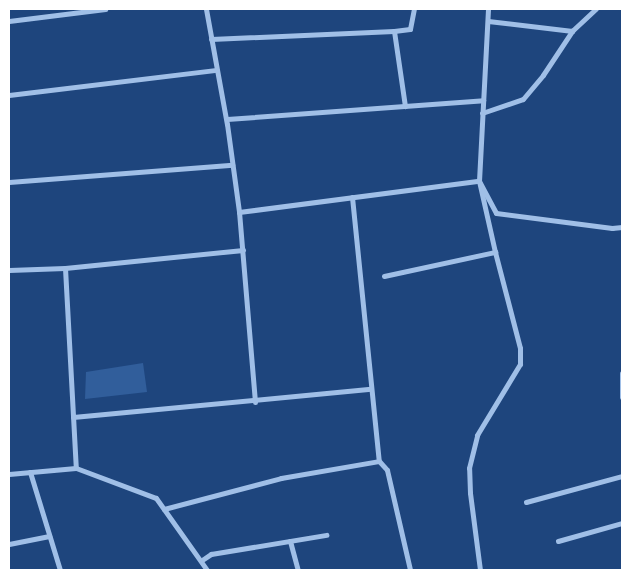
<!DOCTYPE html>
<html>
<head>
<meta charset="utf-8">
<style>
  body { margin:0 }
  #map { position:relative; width:631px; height:579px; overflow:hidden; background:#1e457d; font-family:Inter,sans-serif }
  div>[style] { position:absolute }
  .green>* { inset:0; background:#315e9b }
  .street>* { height:5px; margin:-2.5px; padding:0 2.5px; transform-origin:2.5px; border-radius:2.5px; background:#a0bfe7 }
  span { translate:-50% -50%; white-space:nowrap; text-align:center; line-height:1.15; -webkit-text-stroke:5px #1e457d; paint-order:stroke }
  .frame { position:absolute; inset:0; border:10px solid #fff; pointer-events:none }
</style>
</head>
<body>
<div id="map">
  <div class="green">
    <i style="clip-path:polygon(143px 363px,147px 392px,85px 399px,86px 372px)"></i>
  </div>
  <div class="street">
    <i style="left:206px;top:9px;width:117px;rotate:79.7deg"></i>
    <i style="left:227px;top:124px;width:89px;rotate:82.2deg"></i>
    <i style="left:9px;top:21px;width:97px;rotate:-7.1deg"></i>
    <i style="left:488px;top:21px;width:85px;rotate:6.8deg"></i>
    <i style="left:394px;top:31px;width:16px;rotate:-7deg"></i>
    <i style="left:410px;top:29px;width:20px;rotate:-79deg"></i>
    <i style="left:211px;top:39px;width:183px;rotate:-2.5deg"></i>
    <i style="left:394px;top:31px;width:76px;rotate:81.7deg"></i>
    <i style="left:9px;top:95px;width:209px;rotate:-6.9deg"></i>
    <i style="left:482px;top:113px;width:43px;rotate:-18.9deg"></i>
    <i style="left:523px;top:99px;width:31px;rotate:-50deg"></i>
    <i style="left:543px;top:75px;width:53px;rotate:-56.6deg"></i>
    <i style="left:572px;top:31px;width:33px;rotate:-43deg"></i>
    <i style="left:227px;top:119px;width:257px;rotate:-4.2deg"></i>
    <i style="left:9px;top:182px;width:224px;rotate:-4.4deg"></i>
    <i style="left:352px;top:197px;width:265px;rotate:84.2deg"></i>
    <i style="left:379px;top:461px;width:12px;rotate:48deg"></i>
    <i style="left:387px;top:470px;width:103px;rotate:77deg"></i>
    <i style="left:65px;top:268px;width:200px;rotate:86.9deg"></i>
    <i style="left:76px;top:468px;width:85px;rotate:20.6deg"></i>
    <i style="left:156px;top:498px;width:88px;rotate:54.7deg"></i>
    <i style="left:9px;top:270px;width:56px;rotate:-2deg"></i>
    <i style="left:65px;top:268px;width:179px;rotate:-5.8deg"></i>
    <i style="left:384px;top:276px;width:114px;rotate:-12.2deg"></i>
    <i style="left:495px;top:252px;width:73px;rotate:-102.7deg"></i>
    <i style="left:479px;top:181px;width:172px;rotate:-87deg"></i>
    <i style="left:622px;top:373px;width:24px;rotate:90deg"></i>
    <i style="left:255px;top:402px;width:191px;rotate:-94.8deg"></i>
    <i style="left:239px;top:212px;width:242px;rotate:-7.4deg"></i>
    <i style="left:479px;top:181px;width:36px;rotate:62deg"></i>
    <i style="left:496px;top:213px;width:117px;rotate:7.4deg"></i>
    <i style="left:612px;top:228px;width:10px;rotate:-6deg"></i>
    <i style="left:73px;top:417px;width:299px;rotate:-5.4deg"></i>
    <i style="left:30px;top:472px;width:102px;rotate:73deg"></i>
    <i style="left:9px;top:474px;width:67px;rotate:-5.1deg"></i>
    <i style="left:526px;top:502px;width:99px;rotate:-15.2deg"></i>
    <i style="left:164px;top:509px;width:121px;rotate:-14.8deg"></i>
    <i style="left:281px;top:478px;width:99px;rotate:-9.8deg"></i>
    <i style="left:290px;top:541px;width:30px;rotate:75deg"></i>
    <i style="left:558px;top:541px;width:66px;rotate:-15.7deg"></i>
    <i style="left:9px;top:544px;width:41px;rotate:-11.3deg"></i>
    <i style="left:202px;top:560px;width:11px;rotate:-34deg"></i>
    <i style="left:211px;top:554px;width:117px;rotate:-9.4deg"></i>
    <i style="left:480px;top:570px;width:78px;rotate:-97.4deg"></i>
    <i style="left:470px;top:493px;width:25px;rotate:-92deg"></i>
    <i style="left:469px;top:468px;width:34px;rotate:-76deg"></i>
    <i style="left:477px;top:435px;width:83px;rotate:-58.8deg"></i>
    <i style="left:520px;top:364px;width:16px;rotate:-90deg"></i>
    <i style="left:520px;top:348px;width:99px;rotate:-104.6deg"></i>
  </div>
  <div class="frame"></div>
</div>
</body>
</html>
